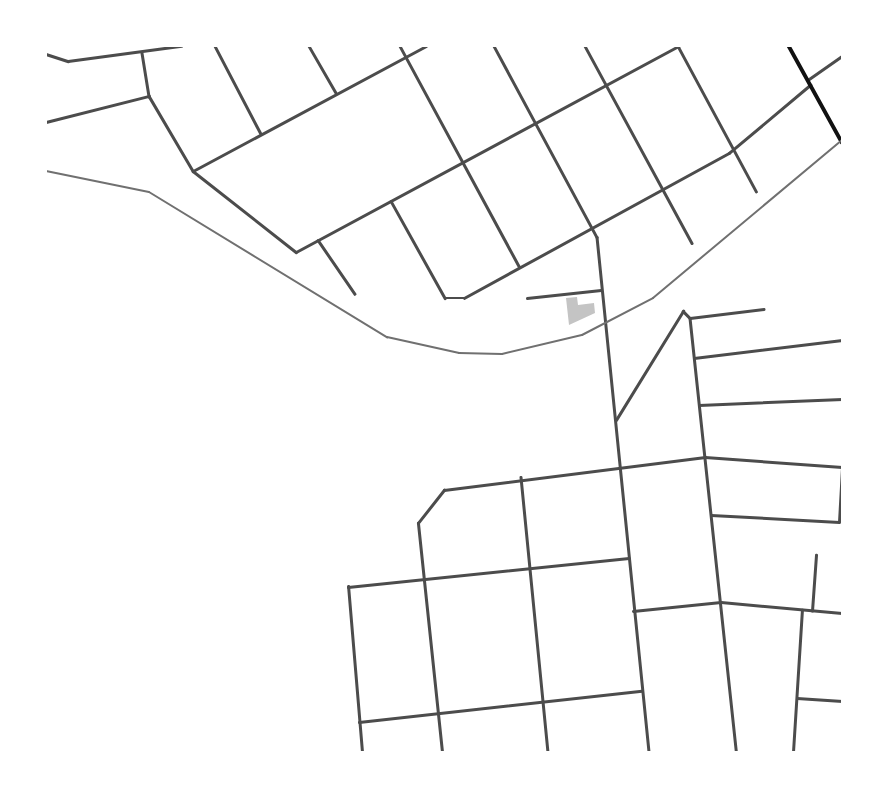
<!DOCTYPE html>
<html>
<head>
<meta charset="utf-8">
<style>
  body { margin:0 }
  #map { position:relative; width:888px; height:798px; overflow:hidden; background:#fff; font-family:Overpass,sans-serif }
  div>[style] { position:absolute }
  .building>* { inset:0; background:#c4c4c4 }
  .minor>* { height:2.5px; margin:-1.25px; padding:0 1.25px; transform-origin:1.25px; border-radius:1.25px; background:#4c4c4c }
  .tertiary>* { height:2.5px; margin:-1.25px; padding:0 1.25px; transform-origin:1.25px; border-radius:1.25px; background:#4c4c4c }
  .primary>* { height:3.5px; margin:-1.75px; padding:0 1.75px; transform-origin:1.75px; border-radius:1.75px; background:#111 }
  .rail>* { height:2px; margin:-1px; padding:0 1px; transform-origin:1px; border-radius:1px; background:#707070 }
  span { translate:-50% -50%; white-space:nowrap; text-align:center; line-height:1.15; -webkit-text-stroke:5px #fff; paint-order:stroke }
  .frame { position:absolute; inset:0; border:47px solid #fff; pointer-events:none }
</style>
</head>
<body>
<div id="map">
  <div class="building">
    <i style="clip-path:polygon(577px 297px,578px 305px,594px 303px,595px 313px,569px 325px,566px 298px)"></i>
  </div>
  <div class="minor">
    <i style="left:215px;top:46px;width:99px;rotate:62.4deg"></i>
    <i style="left:309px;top:46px;width:54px;rotate:60.1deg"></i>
    <i style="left:400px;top:46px;width:250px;rotate:61.6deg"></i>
    <i style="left:585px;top:46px;width:224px;rotate:61.5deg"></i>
    <i style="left:678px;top:46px;width:165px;rotate:61.7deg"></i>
    <i style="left:142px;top:53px;width:44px;rotate:80.8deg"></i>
    <i style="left:149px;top:96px;width:87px;rotate:59.6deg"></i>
    <i style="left:193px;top:171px;width:131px;rotate:38.2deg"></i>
    <i style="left:296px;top:252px;width:435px;rotate:-28.3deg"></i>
    <i style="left:46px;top:54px;width:23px;rotate:18deg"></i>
    <i style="left:68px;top:61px;width:114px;rotate:-7.6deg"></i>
    <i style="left:809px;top:79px;width:40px;rotate:-34.9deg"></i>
    <i style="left:46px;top:122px;width:106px;rotate:-14.2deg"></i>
    <i style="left:193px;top:171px;width:264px;rotate:-28.2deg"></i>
    <i style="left:391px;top:201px;width:111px;rotate:60.9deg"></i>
    <i style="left:445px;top:298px;width:19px"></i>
    <i style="left:464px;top:298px;width:302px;rotate:-28.7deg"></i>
    <i style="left:729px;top:153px;width:106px;rotate:-40deg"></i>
    <i style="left:318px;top:240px;width:65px;rotate:55.6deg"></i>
    <i style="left:527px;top:298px;width:74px;rotate:-6.2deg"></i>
    <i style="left:690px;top:318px;width:74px;rotate:-7deg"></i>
    <i style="left:694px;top:358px;width:149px;rotate:-6.9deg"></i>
    <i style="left:699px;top:405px;width:143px;rotate:-2.4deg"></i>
    <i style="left:616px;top:420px;width:128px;rotate:-58.4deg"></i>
    <i style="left:683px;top:311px;width:10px;rotate:45deg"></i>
    <i style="left:690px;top:318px;width:436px;rotate:83.9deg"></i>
    <i style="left:521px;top:477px;width:276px;rotate:84.4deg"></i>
    <i style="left:711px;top:515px;width:128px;rotate:3.1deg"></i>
    <i style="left:839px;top:522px;width:54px;rotate:-86.8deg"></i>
    <i style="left:633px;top:611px;width:88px;rotate:-5.8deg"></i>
    <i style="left:721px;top:602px;width:121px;rotate:5.2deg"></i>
    <i style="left:812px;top:611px;width:56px;rotate:-85.9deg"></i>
    <i style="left:797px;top:698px;width:45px;rotate:3.8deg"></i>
    <i style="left:359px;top:722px;width:284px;rotate:-6.3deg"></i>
    <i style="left:362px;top:752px;width:166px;rotate:-94.8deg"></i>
    <i style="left:348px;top:587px;width:282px;rotate:-5.9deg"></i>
    <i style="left:442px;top:752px;width:230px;rotate:-96deg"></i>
    <i style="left:418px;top:523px;width:42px;rotate:-51.8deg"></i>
    <i style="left:444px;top:490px;width:263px;rotate:-7.2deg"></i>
    <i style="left:705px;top:457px;width:137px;rotate:4.2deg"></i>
    <i style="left:793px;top:752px;width:142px;rotate:-86.4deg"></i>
  </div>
  <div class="tertiary">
    <i style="left:494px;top:46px;width:217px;rotate:61.7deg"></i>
    <i style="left:597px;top:237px;width:518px;rotate:84.23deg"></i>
  </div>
  <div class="primary">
    <i style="left:789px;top:46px;width:110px;rotate:61.1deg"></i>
  </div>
  <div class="rail">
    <i style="left:46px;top:171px;width:105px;rotate:11.5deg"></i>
    <i style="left:149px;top:192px;width:279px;rotate:31.4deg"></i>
    <i style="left:387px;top:337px;width:74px;rotate:12.5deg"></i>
    <i style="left:459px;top:353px;width:43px;rotate:1.3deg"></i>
    <i style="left:502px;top:354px;width:82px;rotate:-13.4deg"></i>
    <i style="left:582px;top:335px;width:80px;rotate:-27.5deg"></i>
    <i style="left:653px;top:298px;width:246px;rotate:-39.9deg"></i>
  </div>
  <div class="frame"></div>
</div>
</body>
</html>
